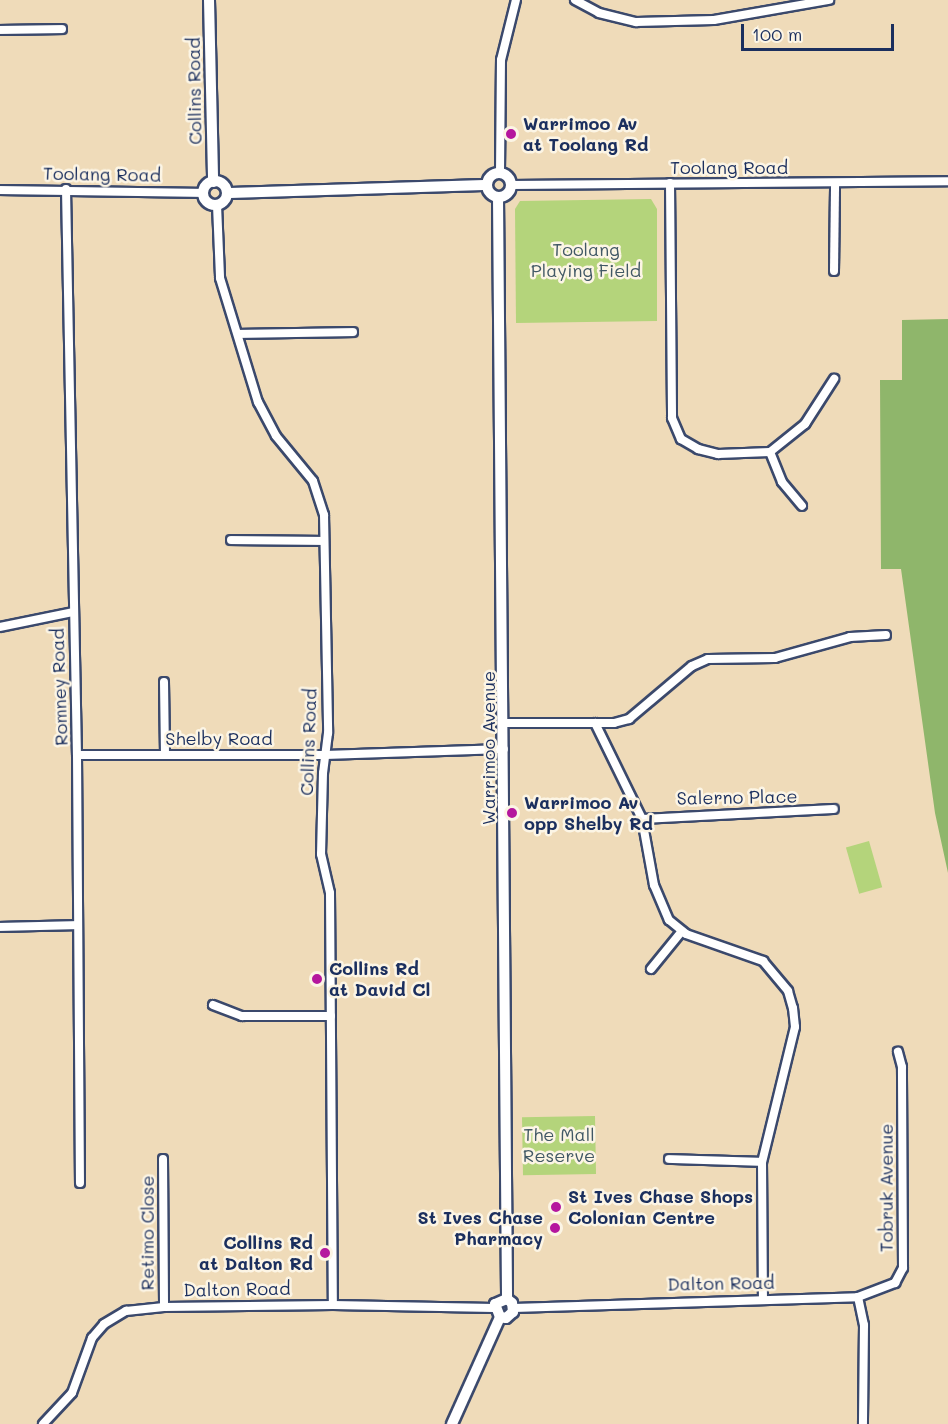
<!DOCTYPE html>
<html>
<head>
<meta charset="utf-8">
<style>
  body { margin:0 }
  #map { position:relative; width:948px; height:1424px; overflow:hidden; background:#efdbb9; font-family:Mali,sans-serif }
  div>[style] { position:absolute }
  .green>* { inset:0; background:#b4d47b; transform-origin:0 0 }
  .forest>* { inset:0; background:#8fb66b }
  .roads { filter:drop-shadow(2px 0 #3b496c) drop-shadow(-2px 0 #3b496c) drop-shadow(0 2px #3b496c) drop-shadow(0 -2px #3b496c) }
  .minor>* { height:8px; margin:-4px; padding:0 4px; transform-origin:4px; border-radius:4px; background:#fff }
  .tertiary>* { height:10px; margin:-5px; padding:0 5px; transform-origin:5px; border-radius:5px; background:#fff }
  .tertiary>.ring { margin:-5px; padding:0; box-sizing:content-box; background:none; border:10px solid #fff; border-radius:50% }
  .dots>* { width:16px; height:16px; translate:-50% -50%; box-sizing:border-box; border:3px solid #fcf5e5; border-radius:50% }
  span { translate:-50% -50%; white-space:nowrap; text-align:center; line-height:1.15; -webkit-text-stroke:5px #fcf5e5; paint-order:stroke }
  .street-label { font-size:18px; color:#1b2f5e }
  .poi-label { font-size:18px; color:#1b2f5e; font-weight:700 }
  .left { translate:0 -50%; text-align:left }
  .right { translate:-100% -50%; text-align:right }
  .park-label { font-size:18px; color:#415865 }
  .scale { position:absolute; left:741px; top:24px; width:153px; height:27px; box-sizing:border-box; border:3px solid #1b2f5e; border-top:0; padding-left:8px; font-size:18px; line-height:21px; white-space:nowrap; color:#1b2f5e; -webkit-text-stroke:4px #fcf5e5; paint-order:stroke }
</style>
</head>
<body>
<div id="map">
  <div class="green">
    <i style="clip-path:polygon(651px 199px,657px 209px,657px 321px,516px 323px,515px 209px,520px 201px)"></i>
    <i style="left:869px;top:841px;width:48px;height:24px;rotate:74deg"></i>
    <i style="left:595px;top:1116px;width:58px;height:73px;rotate:89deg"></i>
  </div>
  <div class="forest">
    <i style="clip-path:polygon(948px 319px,948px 873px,935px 813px,901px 569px,881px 569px,880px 380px,902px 380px,902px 320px)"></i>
  </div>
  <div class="roads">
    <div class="minor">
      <i style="left:575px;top:0;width:27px;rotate:28deg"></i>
      <i style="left:599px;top:13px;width:38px;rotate:14deg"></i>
      <i style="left:636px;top:22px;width:78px;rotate:-1.5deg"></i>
      <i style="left:714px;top:20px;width:117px;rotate:-9.9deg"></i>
      <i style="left:0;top:30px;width:62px;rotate:-0.9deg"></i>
      <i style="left:500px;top:173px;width:113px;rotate:-89.5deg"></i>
      <i style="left:501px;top:60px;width:62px;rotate:-76deg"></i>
      <i style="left:670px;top:183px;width:235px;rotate:89.5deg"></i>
      <i style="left:672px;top:418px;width:23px;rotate:67deg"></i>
      <i style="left:681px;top:439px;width:20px;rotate:30deg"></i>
      <i style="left:698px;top:449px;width:21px;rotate:14deg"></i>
      <i style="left:718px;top:454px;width:52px;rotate:-2.2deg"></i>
      <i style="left:770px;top:452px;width:45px;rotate:-38.7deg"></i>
      <i style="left:805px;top:424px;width:54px;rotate:-57.2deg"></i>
      <i style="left:511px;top:185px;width:437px;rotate:-0.5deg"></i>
      <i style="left:66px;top:189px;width:566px;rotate:88.89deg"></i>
      <i style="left:77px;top:755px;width:428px;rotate:89.6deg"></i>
      <i style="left:0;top:190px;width:204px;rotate:0.8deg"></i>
      <i style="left:217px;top:205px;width:73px;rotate:87.6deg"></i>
      <i style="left:220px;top:278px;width:130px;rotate:73deg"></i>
      <i style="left:258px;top:402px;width:38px;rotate:62deg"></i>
      <i style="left:276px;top:436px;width:58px;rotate:50.6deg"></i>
      <i style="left:313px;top:481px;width:36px;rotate:72deg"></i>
      <i style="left:324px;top:515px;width:218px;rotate:88.9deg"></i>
      <i style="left:328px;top:733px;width:40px;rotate:97.1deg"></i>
      <i style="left:323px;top:773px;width:81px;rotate:91.4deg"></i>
      <i style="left:321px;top:854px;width:40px;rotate:77deg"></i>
      <i style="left:330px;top:893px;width:412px;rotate:89.6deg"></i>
      <i style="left:834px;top:271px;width:88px;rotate:-89.3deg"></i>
      <i style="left:239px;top:334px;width:114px;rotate:-1deg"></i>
      <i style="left:770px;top:452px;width:32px;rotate:68deg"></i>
      <i style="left:782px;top:482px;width:31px;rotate:50deg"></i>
      <i style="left:231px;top:540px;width:93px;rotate:0.6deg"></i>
      <i style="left:0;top:627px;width:75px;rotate:-11.6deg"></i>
      <i style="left:164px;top:682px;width:71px;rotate:89.2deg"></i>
      <i style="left:505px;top:723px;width:109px"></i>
      <i style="left:614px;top:723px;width:16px;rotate:-15deg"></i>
      <i style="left:629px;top:719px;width:82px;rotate:-40.1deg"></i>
      <i style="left:692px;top:666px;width:17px;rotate:-24deg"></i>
      <i style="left:708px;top:659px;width:67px;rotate:-0.9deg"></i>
      <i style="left:775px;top:658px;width:78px;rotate:-15.6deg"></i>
      <i style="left:850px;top:637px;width:36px;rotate:-3deg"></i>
      <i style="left:595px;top:723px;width:107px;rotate:63.9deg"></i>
      <i style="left:642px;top:819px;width:67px;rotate:79.7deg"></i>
      <i style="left:654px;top:885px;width:38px;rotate:67deg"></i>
      <i style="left:669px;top:920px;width:22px;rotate:39deg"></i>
      <i style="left:686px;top:934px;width:82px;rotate:19.3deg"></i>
      <i style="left:763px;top:961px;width:39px;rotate:50deg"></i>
      <i style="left:788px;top:991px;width:18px;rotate:74deg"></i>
      <i style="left:793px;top:1008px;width:19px;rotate:84deg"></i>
      <i style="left:795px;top:1027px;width:139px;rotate:103.7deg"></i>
      <i style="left:762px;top:1162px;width:136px;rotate:89.6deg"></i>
      <i style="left:77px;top:755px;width:248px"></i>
      <i style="left:325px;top:755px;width:179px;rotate:-1.9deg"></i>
      <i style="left:642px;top:819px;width:192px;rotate:-3deg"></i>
      <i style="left:0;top:927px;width:77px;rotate:-1.5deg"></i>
      <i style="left:651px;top:969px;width:49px;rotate:-50.8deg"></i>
      <i style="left:213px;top:1005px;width:31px;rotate:21deg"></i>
      <i style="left:242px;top:1016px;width:89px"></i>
      <i style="left:163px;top:1159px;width:148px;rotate:89.6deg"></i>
      <i style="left:669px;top:1159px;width:93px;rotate:1.8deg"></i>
      <i style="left:858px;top:1297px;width:29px;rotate:78deg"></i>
      <i style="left:864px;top:1325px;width:99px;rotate:90.6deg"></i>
      <i style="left:514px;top:1308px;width:344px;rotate:-1.8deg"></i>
      <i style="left:858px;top:1297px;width:40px;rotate:-21deg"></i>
      <i style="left:895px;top:1283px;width:17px;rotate:-62deg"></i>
      <i style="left:903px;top:1268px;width:201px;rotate:-90.3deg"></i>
      <i style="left:902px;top:1067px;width:16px;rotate:-105deg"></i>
      <i style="left:43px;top:1424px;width:42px;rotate:-46.9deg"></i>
      <i style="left:72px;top:1393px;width:59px;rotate:-70deg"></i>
      <i style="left:92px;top:1338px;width:18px;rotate:-49deg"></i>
      <i style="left:104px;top:1324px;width:26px;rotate:-31deg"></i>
      <i style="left:126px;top:1311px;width:38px;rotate:-6deg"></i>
      <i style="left:164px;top:1307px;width:169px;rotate:-0.7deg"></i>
      <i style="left:333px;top:1305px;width:161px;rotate:1.1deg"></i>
    </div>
    <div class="tertiary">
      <i style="left:209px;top:0;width:182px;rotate:88.7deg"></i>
      <i class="ring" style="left:487px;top:173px;width:14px;height:14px"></i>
      <i class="ring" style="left:203px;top:181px;width:14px;height:14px"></i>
      <i style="left:227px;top:193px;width:260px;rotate:-1.8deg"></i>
      <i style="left:498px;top:197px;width:1102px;rotate:89.53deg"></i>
      <i style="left:500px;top:1317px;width:6px;rotate:9deg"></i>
      <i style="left:506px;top:1318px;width:9px;rotate:-41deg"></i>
      <i style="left:513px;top:1312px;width:9px;rotate:-96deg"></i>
      <i style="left:512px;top:1303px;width:6px;rotate:-141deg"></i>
      <i style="left:500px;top:1317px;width:14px;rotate:-111deg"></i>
      <i style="left:495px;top:1304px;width:13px;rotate:-23deg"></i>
      <i style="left:452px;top:1424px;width:117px;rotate:-65.8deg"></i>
    </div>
  </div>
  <div class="dots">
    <i style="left:511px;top:134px;background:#b5179e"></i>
    <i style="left:512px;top:813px;background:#b5179e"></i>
    <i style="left:317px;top:979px;background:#b5179e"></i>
    <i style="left:556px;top:1207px;background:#b5179e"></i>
    <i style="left:555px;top:1228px;background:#b5179e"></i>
    <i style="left:325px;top:1253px;background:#b5179e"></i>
  </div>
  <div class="street-label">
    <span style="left:194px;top:91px;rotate:-91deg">Collins Road</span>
    <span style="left:729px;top:167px">Toolang Road</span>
    <span style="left:102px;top:174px;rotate:1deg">Toolang Road</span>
    <span style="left:59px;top:687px;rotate:-92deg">Romney Road</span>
    <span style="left:219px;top:738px">Shelby Road</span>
    <span style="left:308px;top:742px;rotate:-88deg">Collins Road</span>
    <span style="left:488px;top:748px;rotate:-90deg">Warrimoo Avenue</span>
    <span style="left:737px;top:797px;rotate:-1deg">Salerno Place</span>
    <span style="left:886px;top:1188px;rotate:-90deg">Tobruk Avenue</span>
    <span style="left:147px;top:1233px;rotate:-90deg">Retimo Close</span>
    <span style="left:721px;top:1283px;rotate:-1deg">Dalton Road</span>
    <span style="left:237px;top:1289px;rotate:-1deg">Dalton Road</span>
  </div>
  <div class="poi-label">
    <span class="left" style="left:523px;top:134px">Warrimoo Av<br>at Toolang Rd</span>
    <span class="left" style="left:524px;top:813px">Warrimoo Av<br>opp Shelby Rd</span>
    <span class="left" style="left:329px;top:979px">Collins Rd<br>at David Cl</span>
    <span class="left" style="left:568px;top:1207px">St Ives Chase Shops<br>Colonian Centre</span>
    <span class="right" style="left:543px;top:1228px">St Ives Chase<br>Pharmacy</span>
    <span class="right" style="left:313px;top:1253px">Collins Rd<br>at Dalton Rd</span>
  </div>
  <div class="park-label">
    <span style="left:586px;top:260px">Toolang<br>Playing Field</span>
    <span style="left:559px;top:1145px">The Mall<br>Reserve</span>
  </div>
  <div class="scale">100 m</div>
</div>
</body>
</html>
